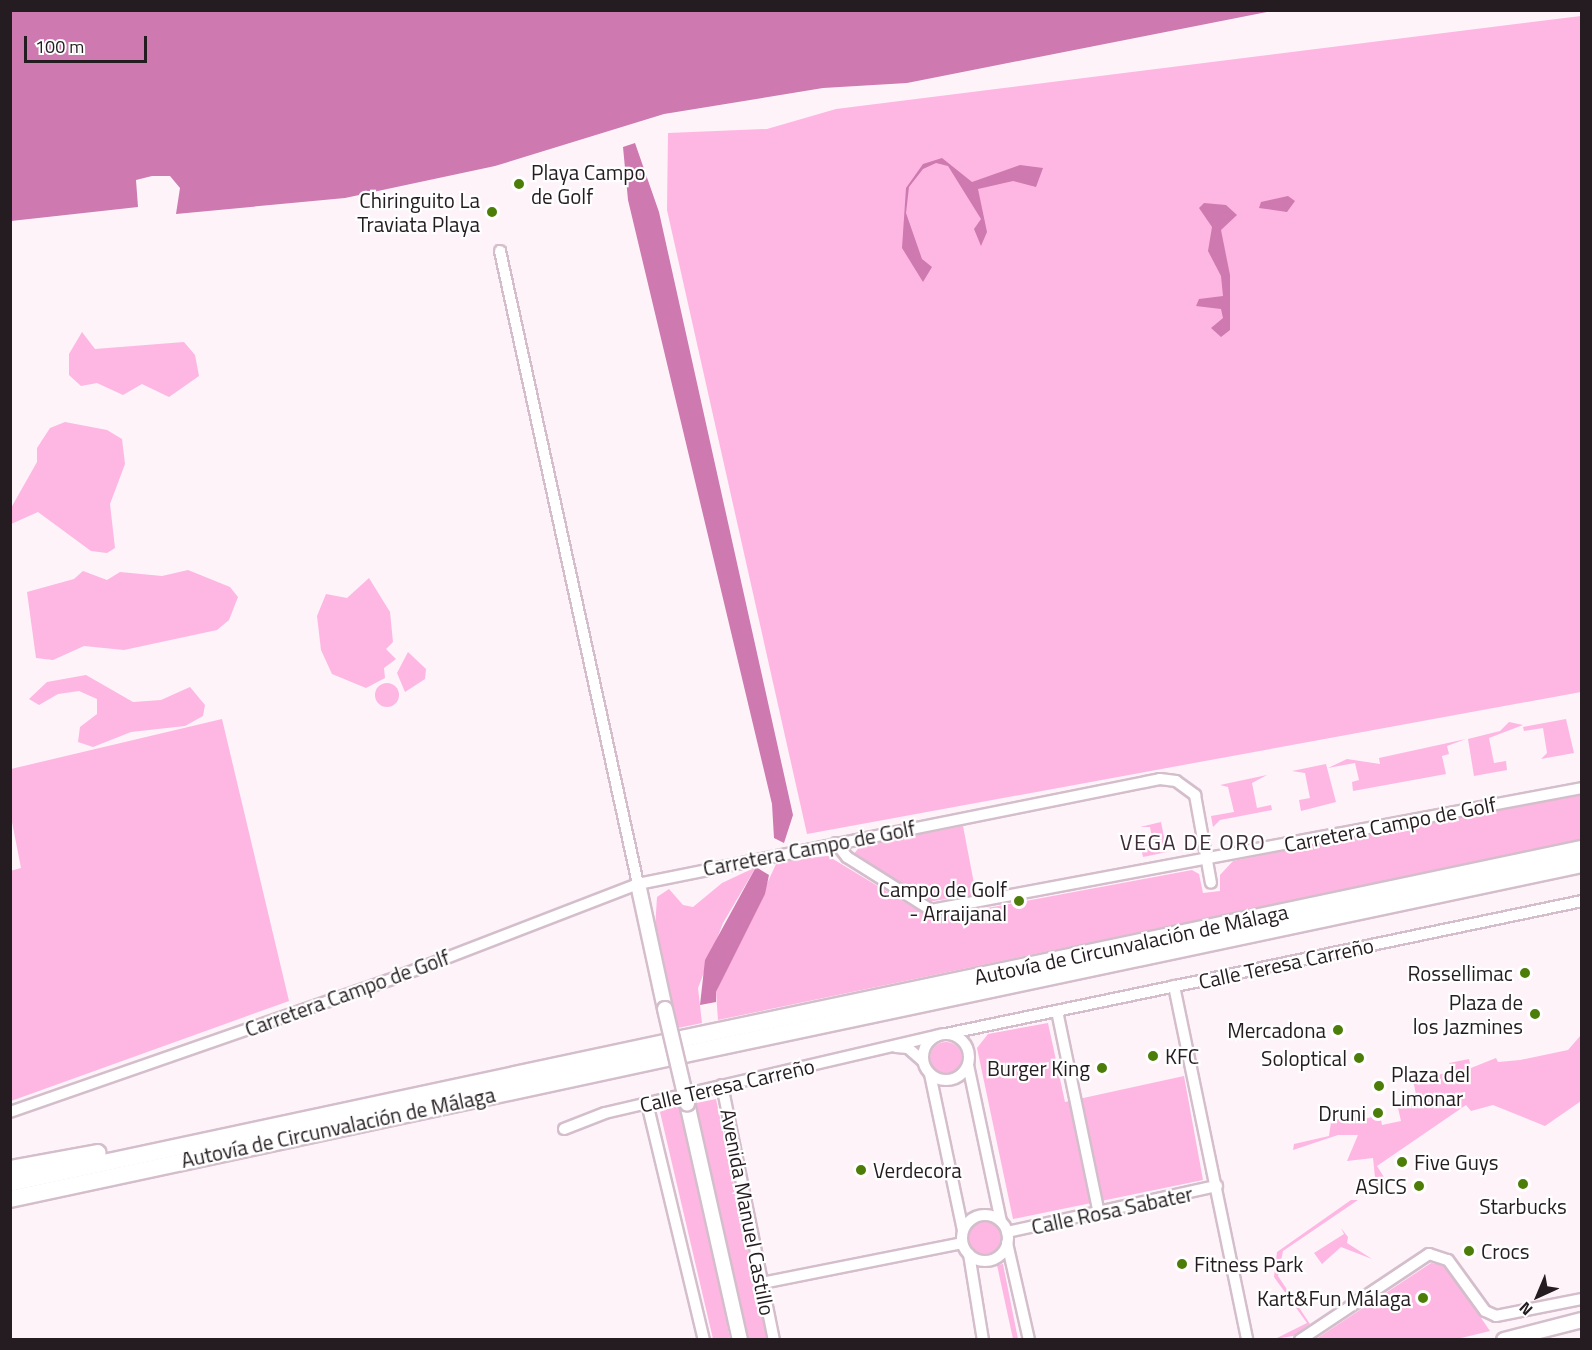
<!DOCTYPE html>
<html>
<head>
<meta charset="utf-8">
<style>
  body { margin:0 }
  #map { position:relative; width:1592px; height:1350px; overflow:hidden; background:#fdf3f9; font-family:"Titillium Web",sans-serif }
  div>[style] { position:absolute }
  .green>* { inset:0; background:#fdb7e2; transform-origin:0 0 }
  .round { border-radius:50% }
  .water>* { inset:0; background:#ce79af }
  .roads { filter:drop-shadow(2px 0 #d4becb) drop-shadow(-2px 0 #d4becb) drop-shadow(0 2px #d4becb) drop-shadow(0 -2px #d4becb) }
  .minor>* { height:10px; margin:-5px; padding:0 5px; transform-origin:5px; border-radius:5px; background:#fff }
  .minor>.ring { margin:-5px; padding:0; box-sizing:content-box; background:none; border:10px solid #fff; border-radius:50% }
  .major>* { height:14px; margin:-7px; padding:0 7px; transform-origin:7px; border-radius:7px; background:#fff }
  .highway>* { height:16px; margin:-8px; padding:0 8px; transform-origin:8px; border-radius:8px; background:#fff }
  .bridges { filter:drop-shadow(2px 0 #d4becb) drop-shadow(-2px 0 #d4becb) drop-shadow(0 2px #d4becb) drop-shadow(0 -2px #d4becb) }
  .major-bridge>* { height:14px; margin:-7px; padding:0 7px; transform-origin:7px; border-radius:7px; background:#fff }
  .dots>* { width:16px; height:16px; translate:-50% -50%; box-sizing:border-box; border:3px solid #fff; border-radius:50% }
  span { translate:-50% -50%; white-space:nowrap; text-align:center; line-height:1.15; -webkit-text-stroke:4.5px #fff; paint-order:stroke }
  .poi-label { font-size:21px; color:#241c20 }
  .left { translate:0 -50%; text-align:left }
  .right { translate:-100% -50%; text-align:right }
  .street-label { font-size:21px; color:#241c20 }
  .neighbourhood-label { font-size:22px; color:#3e2c37; letter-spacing:1.5px }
  .frame { position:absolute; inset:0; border:12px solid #241c20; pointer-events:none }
  .north { position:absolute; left:1508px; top:1266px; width:60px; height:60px; -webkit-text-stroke:4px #fff; paint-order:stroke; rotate:224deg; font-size:16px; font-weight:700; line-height:24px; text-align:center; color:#241c20 }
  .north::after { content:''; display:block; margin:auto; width:21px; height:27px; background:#241c20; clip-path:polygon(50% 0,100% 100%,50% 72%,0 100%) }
  .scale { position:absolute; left:24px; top:36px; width:123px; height:27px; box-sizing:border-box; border:3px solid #241c20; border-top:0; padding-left:8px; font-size:18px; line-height:21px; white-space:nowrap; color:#241c20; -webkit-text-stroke:4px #fff; paint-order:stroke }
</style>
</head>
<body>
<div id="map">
  <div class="green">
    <i style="clip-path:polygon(1581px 16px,1581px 692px,807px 834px,667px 210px,668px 133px,767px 129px,836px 109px)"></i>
    <i style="clip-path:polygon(82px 332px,95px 349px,184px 342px,195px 355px,199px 376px,169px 397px,142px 384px,123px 395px,97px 383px,81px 386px,69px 375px,69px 354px)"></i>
    <i style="clip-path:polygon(65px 422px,107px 430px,122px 439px,125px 464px,110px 504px,115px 548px,107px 553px,91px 551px,38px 512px,11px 524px,11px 508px,37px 462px,37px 448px,50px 428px)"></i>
    <i style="clip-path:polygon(188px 570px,230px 587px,238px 597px,229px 620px,217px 630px,124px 650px,84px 646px,53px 660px,36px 658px,27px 592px,74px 579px,83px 571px,107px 580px,120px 572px,162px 576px)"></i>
    <i style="clip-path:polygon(369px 578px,390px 612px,393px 642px,386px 649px,396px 659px,384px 668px,385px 678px,366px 688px,332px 674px,321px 650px,317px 616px,326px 594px,347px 598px)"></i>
    <i style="clip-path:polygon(408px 652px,426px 669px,425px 679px,405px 692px,397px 673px)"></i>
    <i style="clip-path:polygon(86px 675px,133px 702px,161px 700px,190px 687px,205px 705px,203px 716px,185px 726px,131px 732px,93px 747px,78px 742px,80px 727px,97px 714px,97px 699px,79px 691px,58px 694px,39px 705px,29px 699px,47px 682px)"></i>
    <i class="round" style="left:375px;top:683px;width:24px;height:24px"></i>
    <i style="clip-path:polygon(222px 719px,289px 1001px,11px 1101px,10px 871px,21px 868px,11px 817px,11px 769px)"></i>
    <i style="clip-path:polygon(1566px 719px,1574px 753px,1541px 759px,1547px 753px,1543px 728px,1524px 731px,1523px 727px)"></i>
    <i style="clip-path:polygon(1509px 722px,1523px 725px,1489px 738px,1494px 763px,1506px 761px,1507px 770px,1474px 776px,1468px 739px,1500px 731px)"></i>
    <i style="clip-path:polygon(1466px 739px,1447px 746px,1449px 754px,1442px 756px,1446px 774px,1353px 791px,1352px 782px,1359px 780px,1355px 763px,1328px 768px,1347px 759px,1380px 764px,1379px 758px)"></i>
    <i style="clip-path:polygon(1326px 764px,1336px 802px,1301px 811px,1299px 800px,1310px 798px,1305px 773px,1292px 771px)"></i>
    <i style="clip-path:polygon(1267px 775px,1252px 783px,1257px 808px,1271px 805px,1272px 810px,1220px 820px,1213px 827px,1211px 816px,1234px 812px,1228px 787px,1220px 785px)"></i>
    <i style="clip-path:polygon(1581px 792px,1581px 840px,718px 1020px,716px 992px,778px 860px,828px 856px,914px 908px,939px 917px,1192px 870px,1199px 874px,1203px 893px,1220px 891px,1220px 875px,1233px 861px)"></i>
    <i style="clip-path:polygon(1161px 822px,1167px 852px,1143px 857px,1137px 830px,1143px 846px,1153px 844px,1150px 827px,1140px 827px)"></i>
    <i style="clip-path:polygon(963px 826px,976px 894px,928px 902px,854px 854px,860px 846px)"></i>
    <i style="clip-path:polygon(756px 867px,723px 923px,698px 988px,702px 1023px,678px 1028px,655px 929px,657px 897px,669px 889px,683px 905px,693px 907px,722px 883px)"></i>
    <i style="clip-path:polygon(1048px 1023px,1065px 1102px,1184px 1076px,1203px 1180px,1013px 1219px,977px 1048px,988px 1034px)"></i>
    <i style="clip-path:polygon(1581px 1035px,1581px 1101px,1545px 1126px,1493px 1105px,1471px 1111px,1466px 1105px,1377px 1166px,1387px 1182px,1376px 1187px,1373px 1158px,1347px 1161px,1358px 1135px,1338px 1135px,1293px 1150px,1294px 1144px,1329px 1136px,1331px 1122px,1348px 1115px,1358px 1112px,1360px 1120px,1380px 1115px,1382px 1125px,1401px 1121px,1398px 1108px,1418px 1104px,1413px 1080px,1451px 1072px,1449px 1063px,1469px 1059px,1471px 1068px,1496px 1058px,1498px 1062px,1520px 1060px,1568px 1050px)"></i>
    <i class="round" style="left:930px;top:1042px;width:32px;height:32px"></i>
    <i style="left:716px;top:1099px;width:245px;height:21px;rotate:78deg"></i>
    <i style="clip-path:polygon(679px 1104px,713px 1250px,730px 1339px,713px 1339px,660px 1112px)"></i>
    <i style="clip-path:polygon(1351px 1200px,1358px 1200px,1283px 1251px,1278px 1276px,1310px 1324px,1293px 1336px,1275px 1339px,1307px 1323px,1274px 1277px,1277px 1252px)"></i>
    <i class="round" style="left:968px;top:1221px;width:34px;height:34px"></i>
    <i style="clip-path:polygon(1341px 1228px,1348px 1237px,1347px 1243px,1372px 1259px,1341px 1247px,1322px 1264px,1314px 1253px,1344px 1234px)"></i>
    <i style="clip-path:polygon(1431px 1263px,1445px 1265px,1490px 1331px,1457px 1339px,1316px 1339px)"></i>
    <i style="clip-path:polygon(1003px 1264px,1018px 1339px,1013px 1339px,997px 1265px)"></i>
  </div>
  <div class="water">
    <i style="clip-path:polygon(10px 11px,11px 10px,1272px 11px,907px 83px,823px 88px,664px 114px,495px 166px,345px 198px,176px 214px,180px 188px,170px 176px,152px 176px,136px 180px,138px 207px,11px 221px)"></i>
    <i style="clip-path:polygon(635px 143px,659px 212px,793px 815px,784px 843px,774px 838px,772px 804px,628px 200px,623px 147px)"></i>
    <i style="clip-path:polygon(942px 158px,972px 182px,1020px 165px,1043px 168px,1036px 187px,1013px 181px,978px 189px,987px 232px,981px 246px,974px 229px,981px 219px,948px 166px,936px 163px,923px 169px,909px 187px,906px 213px,922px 259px,932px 267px,923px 282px,902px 248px,906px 188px,923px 164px)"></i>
    <i style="clip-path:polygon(1288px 196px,1295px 201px,1287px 212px,1259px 208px,1261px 202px)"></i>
    <i style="clip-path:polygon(1204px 203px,1226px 205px,1237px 215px,1221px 230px,1230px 275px,1230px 330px,1221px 337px,1211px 328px,1223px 318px,1221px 309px,1196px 306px,1199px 299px,1223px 296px,1221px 276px,1208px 251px,1212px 227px,1199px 208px)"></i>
    <i style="clip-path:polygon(756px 867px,769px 875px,765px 894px,716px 992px,716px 1002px,700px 1005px,705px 960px)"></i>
  </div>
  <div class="roads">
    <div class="minor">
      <i style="left:500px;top:251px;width:648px;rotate:77.7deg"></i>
      <i style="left:836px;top:843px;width:18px;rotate:52deg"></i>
      <i style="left:847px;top:857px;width:99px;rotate:32.2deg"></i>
      <i style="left:931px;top:910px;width:662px;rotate:-10.61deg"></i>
      <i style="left:1174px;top:986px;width:361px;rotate:78.3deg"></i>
      <i style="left:1057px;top:1011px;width:206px;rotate:78.3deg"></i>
      <i style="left:946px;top:1034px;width:650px;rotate:-11.81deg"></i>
      <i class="ring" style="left:923px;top:1034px;width:36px;height:36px"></i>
      <i style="left:896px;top:1047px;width:12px;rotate:5deg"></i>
      <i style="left:908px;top:1048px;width:20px;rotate:41deg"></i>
      <i style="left:968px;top:1065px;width:160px;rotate:78.1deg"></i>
      <i style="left:930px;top:1074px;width:159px;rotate:78.1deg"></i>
      <i style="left:722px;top:1085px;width:260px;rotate:78.5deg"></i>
      <i style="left:647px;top:1103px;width:244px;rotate:76.5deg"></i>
      <i style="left:10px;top:1112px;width:401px;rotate:-19.2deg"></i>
      <i style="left:389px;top:980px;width:267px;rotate:-21.1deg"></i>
      <i style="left:638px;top:884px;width:532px;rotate:-11.37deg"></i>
      <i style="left:1160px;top:779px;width:16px;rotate:7deg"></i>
      <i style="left:1176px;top:781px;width:24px;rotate:36deg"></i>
      <i style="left:1195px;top:795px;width:89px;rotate:79.7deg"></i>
      <i style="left:564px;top:1129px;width:44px;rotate:-21.3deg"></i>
      <i style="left:605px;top:1113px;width:341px;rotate:-13.1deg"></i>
      <i class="ring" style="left:962px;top:1215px;width:36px;height:36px"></i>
      <i style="left:1007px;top:1232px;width:215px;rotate:-12.4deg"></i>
      <i style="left:1007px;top:1243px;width:99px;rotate:77.2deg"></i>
      <i style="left:969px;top:1254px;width:87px;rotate:80.8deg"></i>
      <i style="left:762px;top:1283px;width:204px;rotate:-11.3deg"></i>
      <i style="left:1300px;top:1340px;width:155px;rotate:-33.7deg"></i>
      <i style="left:1429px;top:1254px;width:20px;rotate:18deg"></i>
      <i style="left:1448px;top:1260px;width:63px;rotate:54deg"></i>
      <i style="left:1485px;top:1311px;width:12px;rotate:24deg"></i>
      <i style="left:1496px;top:1316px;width:88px;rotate:-11.2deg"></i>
    </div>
    <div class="major">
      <i style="left:638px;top:884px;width:128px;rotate:77.8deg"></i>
      <i style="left:687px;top:1103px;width:243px;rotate:77.4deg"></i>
      <i style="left:1504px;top:1340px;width:81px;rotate:-14.4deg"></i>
    </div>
    <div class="highway">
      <i style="left:681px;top:1039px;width:921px;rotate:-11.91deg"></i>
      <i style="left:685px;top:1054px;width:917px;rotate:-11.96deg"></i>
      <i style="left:10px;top:1169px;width:89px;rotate:-10.3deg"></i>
      <i style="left:10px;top:1183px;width:669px;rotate:-12.08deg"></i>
      <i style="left:10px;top:1199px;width:672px;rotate:-12.11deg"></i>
    </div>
  </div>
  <div class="bridges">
    <div class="major-bridge">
      <i style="left:665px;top:1009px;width:97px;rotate:76.8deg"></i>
    </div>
  </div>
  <div class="dots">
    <i style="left:519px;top:184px;background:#4c7d09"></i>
    <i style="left:492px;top:212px;background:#4c7d09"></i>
    <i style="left:1019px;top:901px;background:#4c7d09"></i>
    <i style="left:1525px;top:973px;background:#4c7d09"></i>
    <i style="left:1535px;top:1014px;background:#4c7d09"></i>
    <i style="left:1338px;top:1030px;background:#4c7d09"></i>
    <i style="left:1153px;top:1056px;background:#4c7d09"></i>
    <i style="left:1359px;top:1058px;background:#4c7d09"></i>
    <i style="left:1102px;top:1068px;background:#4c7d09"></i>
    <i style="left:1379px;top:1086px;background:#4c7d09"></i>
    <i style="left:1378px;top:1113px;background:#4c7d09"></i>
    <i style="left:1402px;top:1162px;background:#4c7d09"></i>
    <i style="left:861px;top:1170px;background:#4c7d09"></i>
    <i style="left:1523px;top:1184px;background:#4c7d09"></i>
    <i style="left:1419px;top:1186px;background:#4c7d09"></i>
    <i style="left:1469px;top:1251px;background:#4c7d09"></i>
    <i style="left:1182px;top:1264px;background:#4c7d09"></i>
    <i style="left:1423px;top:1298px;background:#4c7d09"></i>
  </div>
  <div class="poi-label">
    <span class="left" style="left:531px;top:184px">Playa Campo<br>de Golf</span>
    <span class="right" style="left:480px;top:212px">Chiringuito La<br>Traviata Playa</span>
    <span class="right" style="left:1007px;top:901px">Campo de Golf<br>- Arraijanal</span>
    <span class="right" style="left:1513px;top:973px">Rossellimac</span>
    <span class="right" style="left:1523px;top:1014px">Plaza de<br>los Jazmines</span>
    <span class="right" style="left:1326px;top:1030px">Mercadona</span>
    <span class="left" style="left:1165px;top:1056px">KFC</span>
    <span class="right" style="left:1347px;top:1058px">Soloptical</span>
    <span class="right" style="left:1090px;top:1068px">Burger King</span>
    <span class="left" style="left:1391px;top:1086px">Plaza del<br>Limonar</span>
    <span class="right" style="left:1366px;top:1113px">Druni</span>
    <span class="left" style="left:1414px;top:1162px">Five Guys</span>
    <span class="left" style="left:873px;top:1170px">Verdecora</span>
    <span class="right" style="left:1407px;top:1186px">ASICS</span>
    <span style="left:1523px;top:1206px">Starbucks</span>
    <span class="left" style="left:1481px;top:1251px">Crocs</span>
    <span class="left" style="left:1194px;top:1264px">Fitness Park</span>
    <span class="right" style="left:1411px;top:1298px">Kart&amp;Fun Málaga</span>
  </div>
  <div class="street-label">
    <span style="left:1390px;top:824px;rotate:-11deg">Carretera Campo de Golf</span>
    <span style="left:809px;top:848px;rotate:-11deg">Carretera Campo de Golf</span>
    <span style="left:1131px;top:944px;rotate:-12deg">Autovía de Circunvalación de Málaga</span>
    <span style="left:1286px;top:963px;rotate:-12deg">Calle Teresa Carreño</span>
    <span style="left:347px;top:993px;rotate:-20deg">Carretera Campo de Golf</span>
    <span style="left:727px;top:1085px;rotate:-13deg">Calle Teresa Carreño</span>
    <span style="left:338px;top:1127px;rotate:-12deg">Autovía de Circunvalación de Málaga</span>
    <span style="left:1112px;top:1210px;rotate:-12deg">Calle Rosa Sabater</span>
    <span style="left:748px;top:1212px;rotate:79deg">Avenida Manuel Castillo</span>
  </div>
  <div class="neighbourhood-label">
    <span style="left:1193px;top:843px">VEGA DE ORO</span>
  </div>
  <div class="frame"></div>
  <div class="north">N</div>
  <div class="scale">100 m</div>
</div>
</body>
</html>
